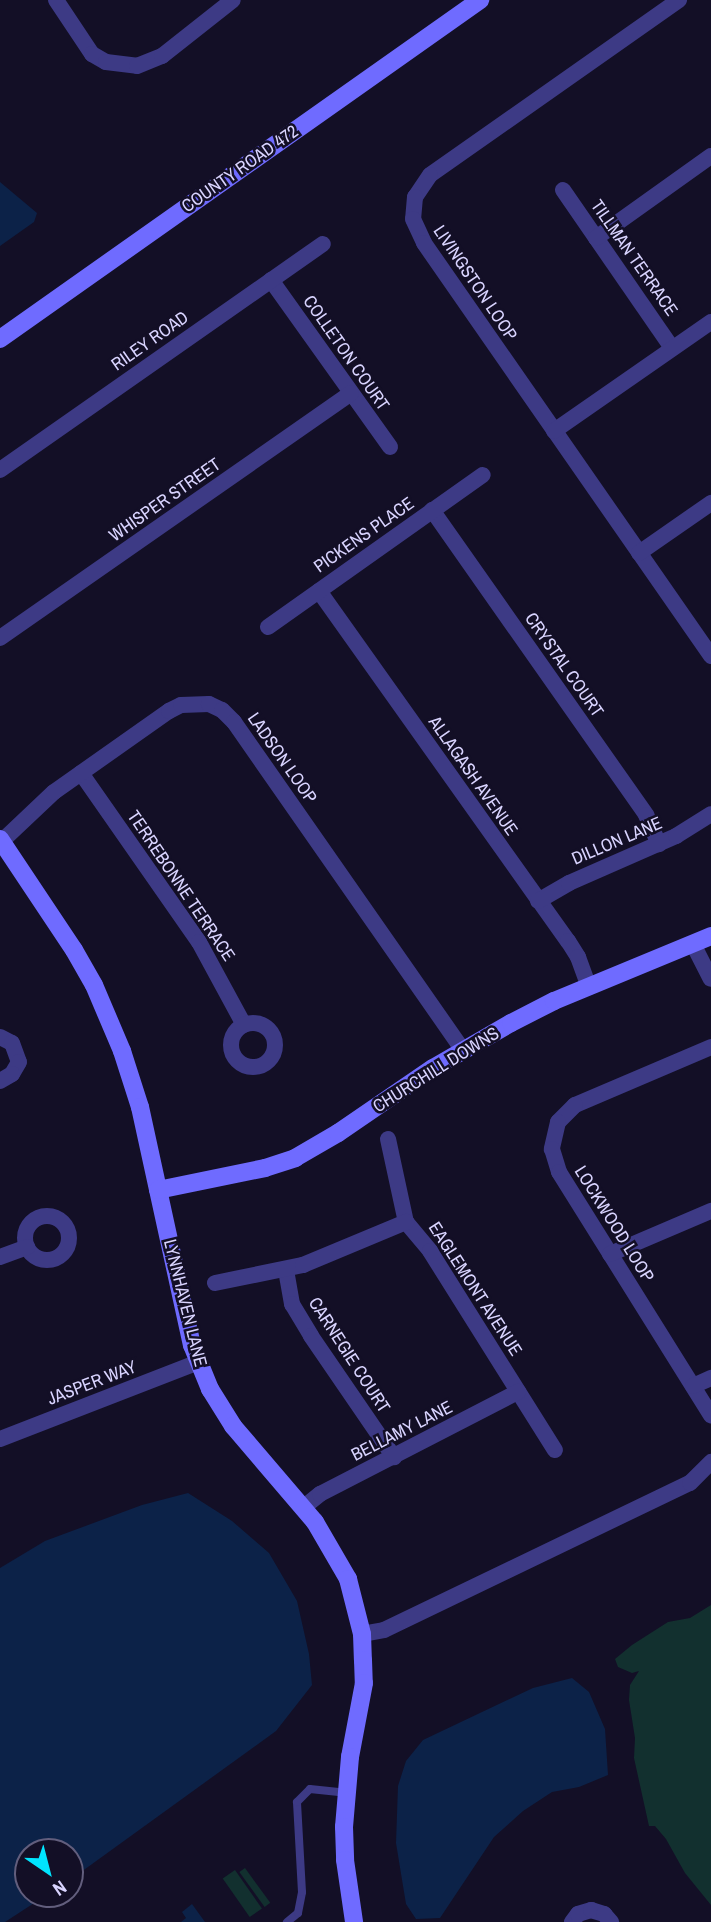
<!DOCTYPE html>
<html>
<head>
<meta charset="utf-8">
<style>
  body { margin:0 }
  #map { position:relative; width:711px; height:1922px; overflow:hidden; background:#130f26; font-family:"Archivo Narrow",sans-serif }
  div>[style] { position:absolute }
  .green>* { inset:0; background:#12302f; transform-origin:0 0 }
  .water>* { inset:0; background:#0c2248 }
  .lane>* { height:8px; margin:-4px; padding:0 4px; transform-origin:4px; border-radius:4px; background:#3d3a85 }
  .street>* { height:16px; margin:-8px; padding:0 8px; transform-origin:8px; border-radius:8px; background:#3d3a85 }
  .street>.ring { margin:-8px; padding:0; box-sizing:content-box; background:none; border:16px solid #3d3a85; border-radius:50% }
  .secondary>* { height:18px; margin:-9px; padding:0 9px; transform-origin:9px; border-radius:9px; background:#6f6bff }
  span { translate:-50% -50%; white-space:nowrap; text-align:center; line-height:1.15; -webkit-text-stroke:5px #130f26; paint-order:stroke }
  .street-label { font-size:18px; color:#d9d4ff }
  .north { position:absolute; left:14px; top:1838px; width:70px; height:70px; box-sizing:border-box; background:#130f26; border:2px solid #625e7d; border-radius:50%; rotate:145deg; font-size:19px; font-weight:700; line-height:28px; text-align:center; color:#d9d4ff }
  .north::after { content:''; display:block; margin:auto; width:24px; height:32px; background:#00e5ff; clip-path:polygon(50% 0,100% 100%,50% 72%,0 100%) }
</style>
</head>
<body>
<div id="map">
  <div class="green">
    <i style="clip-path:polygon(711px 1605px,711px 1905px,685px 1873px,666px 1839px,655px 1826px,649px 1826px,634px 1758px,635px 1738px,629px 1700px,630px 1685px,639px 1671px,632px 1673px,618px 1667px,615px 1659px,632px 1645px,668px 1622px,690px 1618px)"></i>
    <i style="left:245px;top:1868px;width:43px;height:7px;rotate:54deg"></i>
    <i style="left:235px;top:1870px;width:47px;height:15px;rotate:55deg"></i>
  </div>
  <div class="water">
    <i style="clip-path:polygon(0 182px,37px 213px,34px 222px,0 246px)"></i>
    <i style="clip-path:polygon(188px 1493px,232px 1521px,269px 1553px,297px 1601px,309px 1654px,312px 1685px,276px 1731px,70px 1880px,70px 1852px,28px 1852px,28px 1894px,48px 1894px,5px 1922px,0 1922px,0 1568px,45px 1541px,142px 1505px)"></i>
    <i style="clip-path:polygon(572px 1678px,589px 1692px,605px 1729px,608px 1775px,579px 1787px,552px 1792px,523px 1811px,494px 1837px,440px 1918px,416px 1919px,406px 1904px,396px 1843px,398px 1786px,406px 1761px,423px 1740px,533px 1688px)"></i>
    <i style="clip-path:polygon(192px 1904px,205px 1922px,181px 1922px,186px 1918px,182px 1912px)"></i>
  </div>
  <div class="lane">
    <i style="left:287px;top:1922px;width:14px;rotate:-39deg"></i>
    <i style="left:298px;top:1913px;width:21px;rotate:-79deg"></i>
    <i style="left:302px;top:1892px;width:90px;rotate:-93.2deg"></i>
    <i style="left:297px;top:1802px;width:18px;rotate:-45deg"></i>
    <i style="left:310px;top:1789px;width:36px;rotate:6deg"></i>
  </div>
  <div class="street">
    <i style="left:56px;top:0;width:65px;rotate:56.3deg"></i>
    <i style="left:92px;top:54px;width:16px;rotate:30deg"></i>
    <i style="left:106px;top:62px;width:31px;rotate:7deg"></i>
    <i style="left:137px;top:66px;width:27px;rotate:-22deg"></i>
    <i style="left:162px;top:56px;width:90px;rotate:-38.3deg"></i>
    <i style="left:679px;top:0;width:304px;rotate:144.9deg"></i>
    <i style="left:430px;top:175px;width:27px;rotate:124deg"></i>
    <i style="left:415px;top:197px;width:22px;rotate:95deg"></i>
    <i style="left:413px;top:219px;width:26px;rotate:65deg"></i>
    <i style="left:424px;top:243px;width:503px;rotate:55.2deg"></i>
    <i style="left:563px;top:190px;width:192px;rotate:55.4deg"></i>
    <i style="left:596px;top:238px;width:141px;rotate:-35.5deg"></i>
    <i style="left:271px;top:280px;width:205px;rotate:54.5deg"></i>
    <i style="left:554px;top:431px;width:191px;rotate:-34.8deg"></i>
    <i style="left:0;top:470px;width:394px;rotate:-35deg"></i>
    <i style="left:432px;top:510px;width:373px;rotate:54.9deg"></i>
    <i style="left:646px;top:815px;width:32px;rotate:66deg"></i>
    <i style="left:639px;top:553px;width:88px;rotate:-34.8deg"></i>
    <i style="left:319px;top:591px;width:430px;rotate:54.6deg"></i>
    <i style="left:568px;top:941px;width:19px;rotate:58deg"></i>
    <i style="left:578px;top:957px;width:32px;rotate:70deg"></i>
    <i style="left:268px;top:627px;width:263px;rotate:-35.3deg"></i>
    <i style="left:0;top:638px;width:428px;rotate:-34.9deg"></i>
    <i style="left:81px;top:773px;width:206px;rotate:55.1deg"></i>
    <i style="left:199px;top:942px;width:94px;rotate:61.5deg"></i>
    <i style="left:0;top:843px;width:74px;rotate:-43.4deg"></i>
    <i style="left:54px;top:792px;width:141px;rotate:-35.2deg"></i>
    <i style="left:169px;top:711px;width:13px;rotate:-27deg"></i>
    <i style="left:181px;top:705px;width:28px;rotate:-2deg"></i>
    <i style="left:209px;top:704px;width:14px;rotate:25deg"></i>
    <i style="left:222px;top:710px;width:17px;rotate:45deg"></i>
    <i style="left:234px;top:722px;width:400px;rotate:55.1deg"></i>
    <i style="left:538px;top:901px;width:36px;rotate:-30deg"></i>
    <i style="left:569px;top:883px;width:117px;rotate:-23.7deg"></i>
    <i style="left:676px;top:836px;width:41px;rotate:-32.2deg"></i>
    <i style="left:693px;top:944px;width:39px;rotate:63deg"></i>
    <i class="ring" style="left:231px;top:1023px;width:28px;height:28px"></i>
    <i style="left:0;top:1037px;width:13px;rotate:27deg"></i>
    <i style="left:12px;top:1043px;width:20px;rotate:70deg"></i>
    <i style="left:19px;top:1062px;width:14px;rotate:120deg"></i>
    <i style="left:12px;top:1074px;width:14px;rotate:150deg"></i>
    <i style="left:711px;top:1047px;width:148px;rotate:156.9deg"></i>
    <i style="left:575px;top:1105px;width:24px;rotate:135deg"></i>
    <i style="left:558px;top:1122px;width:28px;rotate:103deg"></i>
    <i style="left:552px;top:1149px;width:24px;rotate:73deg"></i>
    <i style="left:559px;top:1172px;width:287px;rotate:58deg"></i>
    <i style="left:388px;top:1139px;width:85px;rotate:77.8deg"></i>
    <i style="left:406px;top:1222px;width:38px;rotate:50deg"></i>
    <i style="left:430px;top:1251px;width:235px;rotate:57.9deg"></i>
    <i class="ring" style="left:25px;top:1216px;width:28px;height:28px"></i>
    <i style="left:610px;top:1254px;width:110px;rotate:-23.1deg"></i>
    <i style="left:0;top:1257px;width:29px;rotate:-20deg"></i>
    <i style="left:286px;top:1270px;width:35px;rotate:80deg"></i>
    <i style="left:292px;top:1304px;width:37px;rotate:59deg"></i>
    <i style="left:311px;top:1336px;width:147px;rotate:55.6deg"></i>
    <i style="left:215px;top:1283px;width:90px;rotate:-11.6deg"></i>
    <i style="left:303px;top:1265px;width:112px;rotate:-22.7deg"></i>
    <i style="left:693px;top:1386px;width:20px;rotate:-24deg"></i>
    <i style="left:0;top:1439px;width:213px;rotate:-21.2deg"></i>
    <i style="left:304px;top:1507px;width:21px;rotate:-39deg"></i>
    <i style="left:320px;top:1494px;width:223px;rotate:-27.3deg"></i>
    <i style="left:362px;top:1634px;width:22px;rotate:-10deg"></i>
    <i style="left:384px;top:1630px;width:339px;rotate:-25.7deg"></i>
    <i style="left:690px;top:1483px;width:30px;rotate:-45deg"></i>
    <i style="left:572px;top:1922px;width:10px;rotate:-53deg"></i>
    <i style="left:578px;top:1914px;width:14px;rotate:-17deg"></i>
    <i style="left:591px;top:1910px;width:14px;rotate:17deg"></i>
    <i style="left:604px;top:1914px;width:11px;rotate:49deg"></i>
  </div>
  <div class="secondary">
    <i style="left:0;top:339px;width:588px;rotate:-35.23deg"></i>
    <i style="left:0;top:839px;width:133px;rotate:56.3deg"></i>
    <i style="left:74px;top:950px;width:40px;rotate:60.3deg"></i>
    <i style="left:94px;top:985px;width:72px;rotate:67deg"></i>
    <i style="left:122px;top:1051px;width:59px;rotate:72.2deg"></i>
    <i style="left:140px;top:1107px;width:244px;rotate:77.7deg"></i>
    <i style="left:192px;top:1345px;width:48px;rotate:67.8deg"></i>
    <i style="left:210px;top:1389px;width:44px;rotate:58.1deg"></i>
    <i style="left:233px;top:1426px;width:126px;rotate:49.5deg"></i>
    <i style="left:315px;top:1522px;width:66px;rotate:59.9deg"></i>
    <i style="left:348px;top:1579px;width:57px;rotate:75.7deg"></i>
    <i style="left:362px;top:1634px;width:26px;rotate:88deg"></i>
    <i style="left:363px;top:1660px;width:23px;rotate:88deg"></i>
    <i style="left:364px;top:1683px;width:75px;rotate:100.7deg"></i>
    <i style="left:350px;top:1757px;width:70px;rotate:94.9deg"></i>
    <i style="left:344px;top:1827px;width:33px;rotate:88deg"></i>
    <i style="left:345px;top:1860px;width:63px;rotate:81.7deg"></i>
    <i style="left:158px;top:1190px;width:109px;rotate:-11.6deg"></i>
    <i style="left:265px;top:1168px;width:32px;rotate:-18deg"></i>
    <i style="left:295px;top:1158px;width:50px;rotate:-30.2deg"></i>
    <i style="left:338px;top:1133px;width:115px;rotate:-34.4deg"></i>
    <i style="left:433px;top:1068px;width:90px;rotate:-30deg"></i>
    <i style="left:511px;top:1023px;width:48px;rotate:-27.1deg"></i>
    <i style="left:554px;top:1001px;width:170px;rotate:-22.5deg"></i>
  </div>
  <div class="street-label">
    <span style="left:240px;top:169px;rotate:-35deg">COUNTY ROAD 472</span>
    <span style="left:634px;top:258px;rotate:55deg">TILLMAN TERRACE</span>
    <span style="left:475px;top:283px;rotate:56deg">LIVINGSTON LOOP</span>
    <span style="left:150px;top:341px;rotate:-35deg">RILEY ROAD</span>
    <span style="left:346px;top:353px;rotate:55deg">COLLETON COURT</span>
    <span style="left:165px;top:500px;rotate:-35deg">WHISPER STREET</span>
    <span style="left:364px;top:535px;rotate:-35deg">PICKENS PLACE</span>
    <span style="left:564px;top:665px;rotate:55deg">CRYSTAL COURT</span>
    <span style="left:282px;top:758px;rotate:55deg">LADSON LOOP</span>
    <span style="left:473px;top:776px;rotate:55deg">ALLAGASH AVENUE</span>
    <span style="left:617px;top:841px;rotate:-23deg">DILLON LANE</span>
    <span style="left:181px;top:886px;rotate:56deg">TERREBONNE TERRACE</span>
    <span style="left:436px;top:1070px;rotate:-32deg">CHURCHILL DOWNS</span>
    <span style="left:614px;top:1224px;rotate:58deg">LOCKWOOD LOOP</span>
    <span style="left:475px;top:1289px;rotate:57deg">EAGLEMONT AVENUE</span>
    <span style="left:185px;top:1303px;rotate:76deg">LYNNHAVEN LANE</span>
    <span style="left:349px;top:1355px;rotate:57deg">CARNEGIE COURT</span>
    <span style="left:92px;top:1383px;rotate:-21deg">JASPER WAY</span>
    <span style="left:402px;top:1431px;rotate:-27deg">BELLAMY LANE</span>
  </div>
  <div class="north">N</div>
</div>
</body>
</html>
